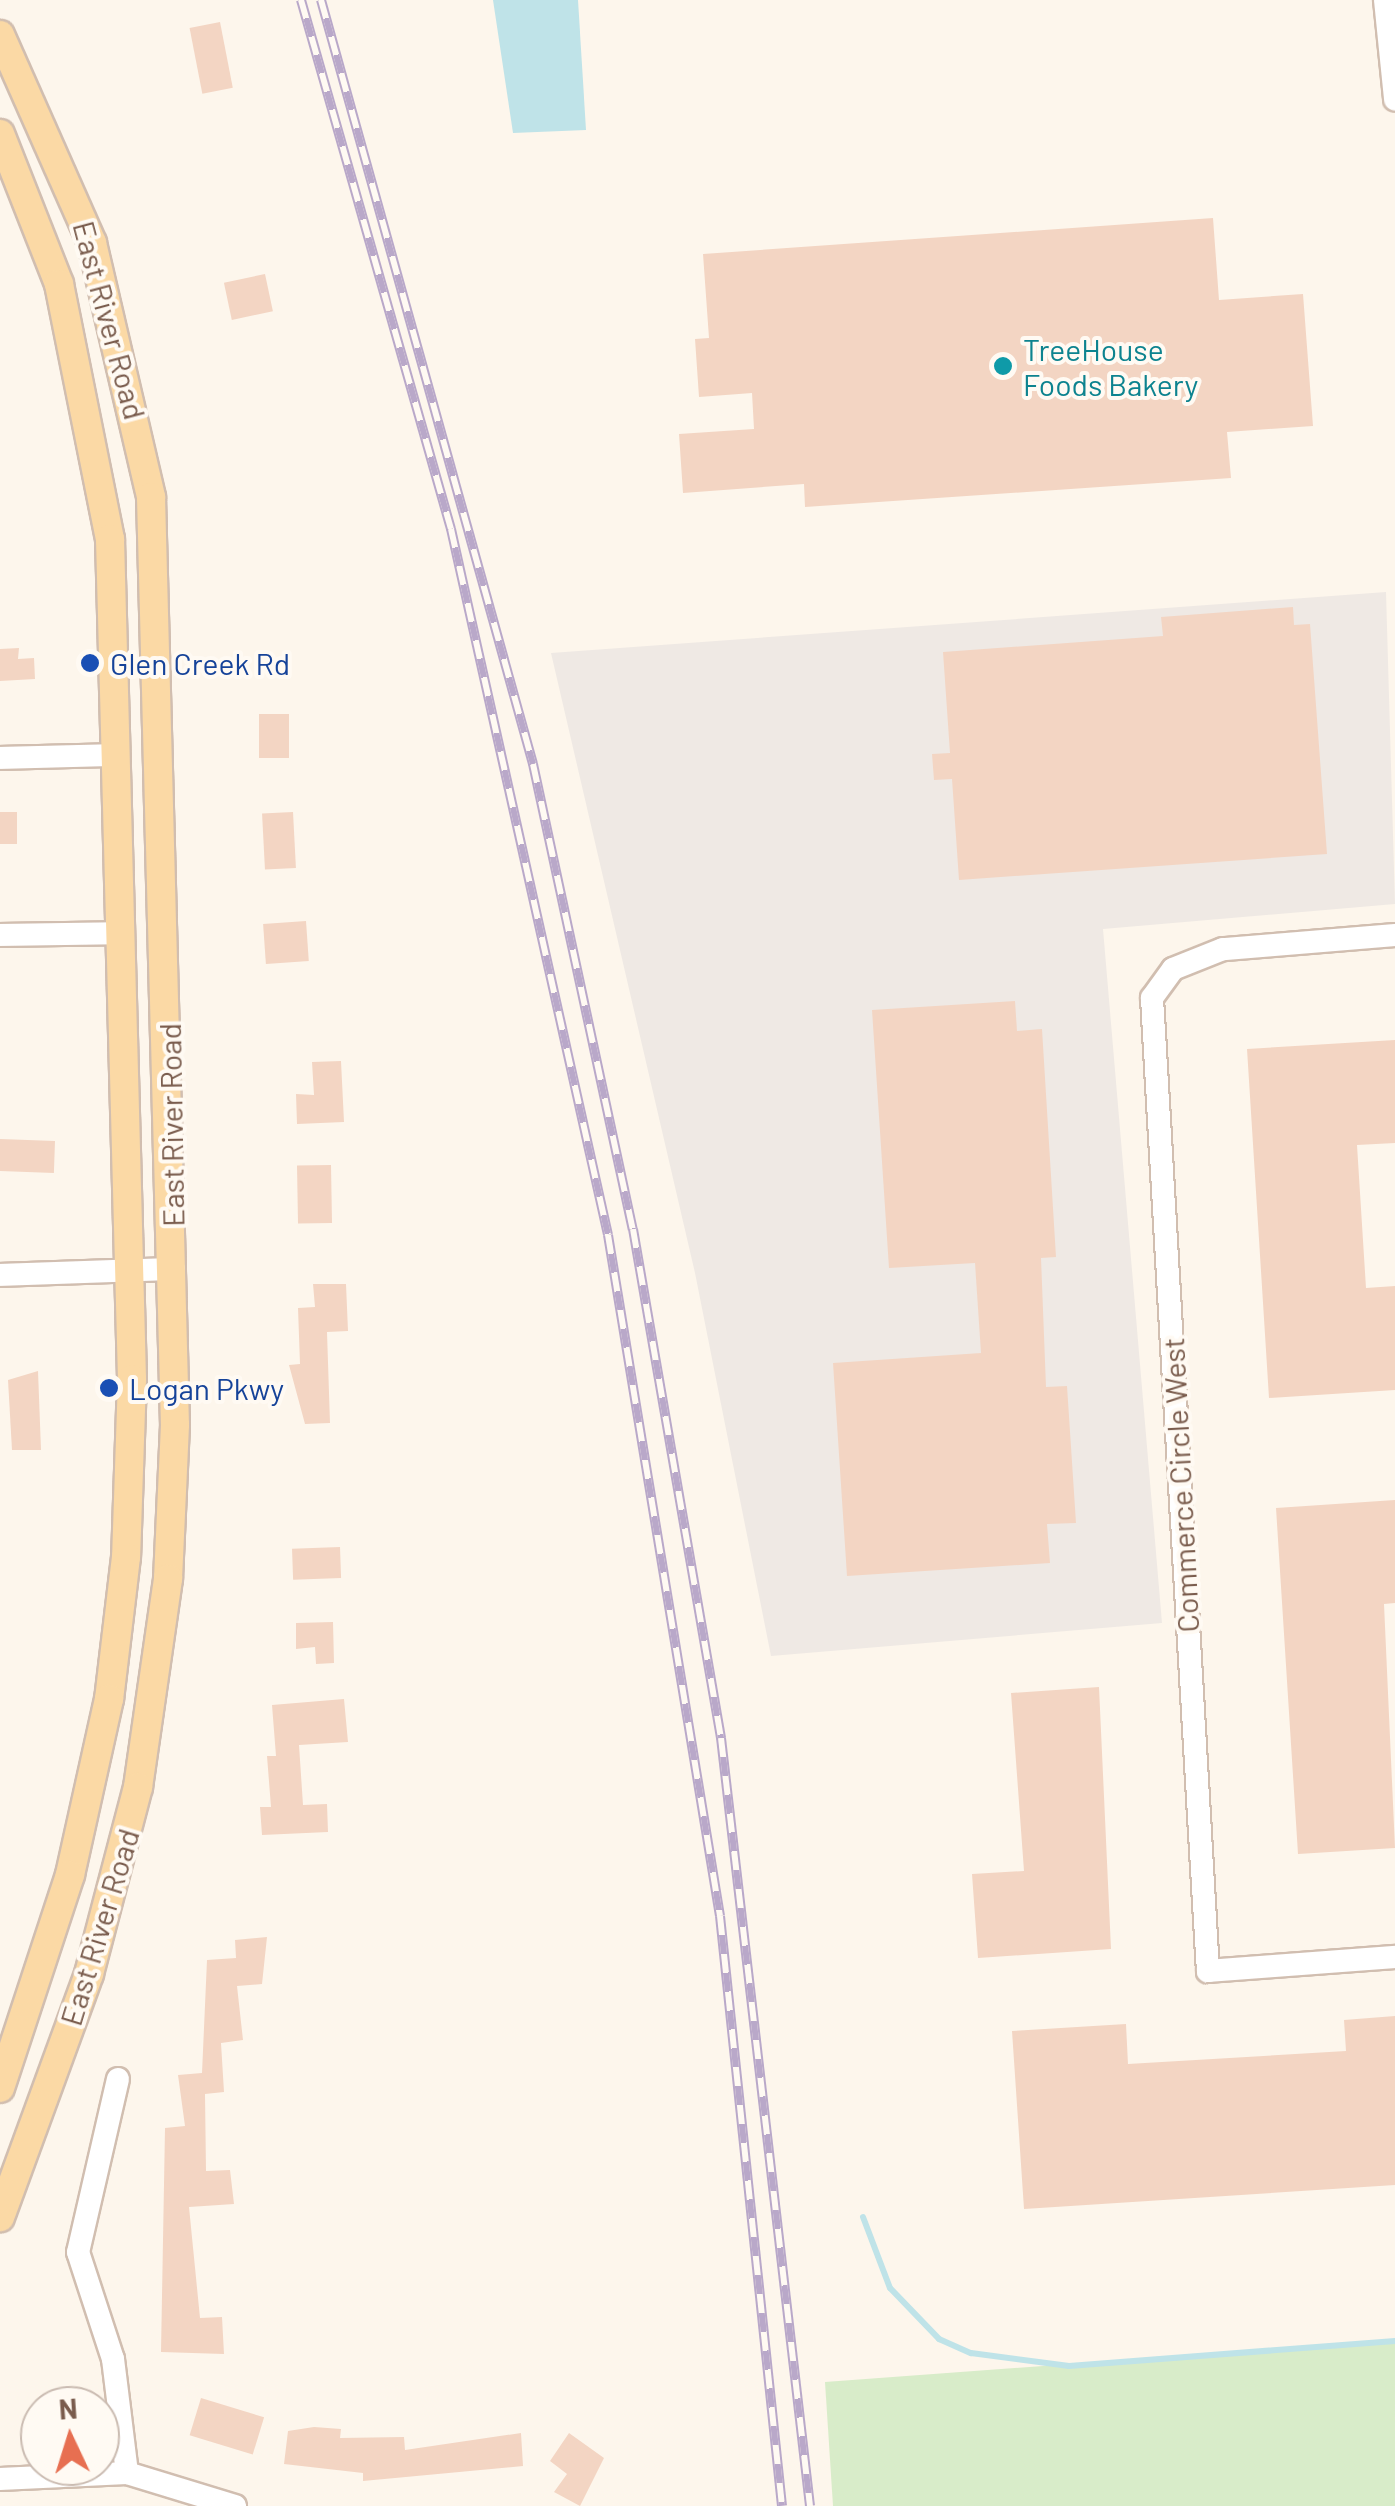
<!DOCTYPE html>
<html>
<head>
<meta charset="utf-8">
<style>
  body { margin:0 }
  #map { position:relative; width:1395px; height:2506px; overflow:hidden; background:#fdf6ec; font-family:Barlow,sans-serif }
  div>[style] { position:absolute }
  .industrial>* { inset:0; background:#efe9e4 }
  .green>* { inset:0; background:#d8ecc9 }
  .water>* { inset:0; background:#bfe3e8 }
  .stream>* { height:6px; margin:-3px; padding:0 3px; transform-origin:3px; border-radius:3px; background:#bfe3e8 }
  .building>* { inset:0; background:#f3d5c3; transform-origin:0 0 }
  .roads { filter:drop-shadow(2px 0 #d1beb0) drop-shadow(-2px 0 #d1beb0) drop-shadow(0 2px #d1beb0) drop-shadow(0 -2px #d1beb0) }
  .minor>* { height:22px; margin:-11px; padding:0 11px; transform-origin:11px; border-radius:11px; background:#fff }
  .major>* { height:28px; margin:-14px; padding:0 14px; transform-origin:14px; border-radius:14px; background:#fbd9a5 }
  .rail>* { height:10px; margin-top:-5px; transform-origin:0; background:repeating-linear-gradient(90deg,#fffaf3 0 19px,#b9a8c9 0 38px); box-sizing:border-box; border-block:2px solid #b9a8c9 }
  .dots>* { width:28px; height:28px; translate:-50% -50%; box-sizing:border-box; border:5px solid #fffaf3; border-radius:50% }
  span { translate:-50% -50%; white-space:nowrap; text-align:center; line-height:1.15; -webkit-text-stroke:8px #fffaf3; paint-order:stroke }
  .street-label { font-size:30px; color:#7a5c4d }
  .culture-label { font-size:30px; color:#0d838f }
  .left { translate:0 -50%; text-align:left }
  .transit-label { font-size:30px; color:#164399 }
  .north { position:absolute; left:20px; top:2386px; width:100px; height:100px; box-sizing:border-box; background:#fffaf3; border:2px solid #cabbb1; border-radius:50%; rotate:356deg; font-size:28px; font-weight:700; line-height:40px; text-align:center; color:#7a5c4d }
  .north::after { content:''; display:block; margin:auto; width:35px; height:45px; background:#e76f51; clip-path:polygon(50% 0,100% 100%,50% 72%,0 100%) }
</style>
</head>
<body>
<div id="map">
  <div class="industrial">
    <i style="clip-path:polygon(1386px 592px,1395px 904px,1103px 929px,1162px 1623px,771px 1656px,695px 1273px,551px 653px)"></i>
  </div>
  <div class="green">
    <i style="clip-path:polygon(1395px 2340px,1395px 2506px,833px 2506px,825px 2382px)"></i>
  </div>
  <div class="water">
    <i style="clip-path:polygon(493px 0,578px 0,586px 130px,513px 133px)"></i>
  </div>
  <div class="stream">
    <i style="left:863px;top:2217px;width:76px;rotate:69.2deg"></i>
    <i style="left:890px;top:2288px;width:71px;rotate:46.1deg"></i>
    <i style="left:939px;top:2339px;width:35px;rotate:24deg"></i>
    <i style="left:971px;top:2353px;width:99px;rotate:7.6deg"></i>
    <i style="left:1069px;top:2366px;width:327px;rotate:-4.4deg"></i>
  </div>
  <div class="building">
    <i style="left:220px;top:22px;width:67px;height:31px;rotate:79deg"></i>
    <i style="clip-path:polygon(1213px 218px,1219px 300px,1303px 294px,1313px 426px,1227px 432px,1231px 478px,805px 507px,804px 484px,683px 493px,679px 434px,754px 429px,752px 393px,699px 397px,695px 339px,709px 338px,703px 254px)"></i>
    <i style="left:265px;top:274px;width:38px;height:42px;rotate:78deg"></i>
    <i style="clip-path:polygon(1293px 607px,1294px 625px,1310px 624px,1327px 854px,959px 880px,952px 779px,934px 780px,932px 754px,950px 753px,943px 652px,1163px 636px,1161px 617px)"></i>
    <i style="clip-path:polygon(19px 648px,18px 659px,34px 658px,35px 679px,0 681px,0 649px)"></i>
    <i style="left:259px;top:714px;width:30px;height:44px"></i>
    <i style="left:0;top:812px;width:17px;height:32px"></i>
    <i style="left:293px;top:812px;width:56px;height:31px;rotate:87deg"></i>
    <i style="left:306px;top:921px;width:40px;height:43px;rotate:86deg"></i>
    <i style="clip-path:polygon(1015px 1001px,1017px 1031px,1042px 1029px,1056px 1257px,1041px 1258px,1046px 1387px,1067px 1386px,1076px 1523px,1047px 1524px,1050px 1563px,847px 1576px,833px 1363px,981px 1353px,975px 1263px,889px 1268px,872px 1010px)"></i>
    <i style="clip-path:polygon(1395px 1040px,1395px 1143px,1357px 1145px,1366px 1288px,1395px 1286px,1395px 1390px,1269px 1398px,1247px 1049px)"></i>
    <i style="clip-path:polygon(341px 1061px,344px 1122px,297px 1124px,296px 1094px,314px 1095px,312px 1062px)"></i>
    <i style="left:55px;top:1141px;width:32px;height:55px;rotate:92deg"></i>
    <i style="left:331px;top:1165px;width:58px;height:34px;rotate:89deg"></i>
    <i style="clip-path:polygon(313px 1284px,346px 1284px,348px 1331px,327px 1332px,330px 1423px,305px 1424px,289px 1365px,300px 1364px,298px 1308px,315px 1307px)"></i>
    <i style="clip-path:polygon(38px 1371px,41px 1450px,12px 1450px,8px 1380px)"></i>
    <i style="clip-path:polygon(1395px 1500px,1395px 1603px,1384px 1604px,1395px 1848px,1298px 1854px,1276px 1508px)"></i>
    <i style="left:340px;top:1547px;width:31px;height:48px;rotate:88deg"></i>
    <i style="clip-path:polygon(333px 1622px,334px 1663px,316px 1664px,315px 1647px,296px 1649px,296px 1623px)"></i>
    <i style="clip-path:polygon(1099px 1687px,1111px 1949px,978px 1958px,972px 1874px,1024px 1871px,1011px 1693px)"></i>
    <i style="clip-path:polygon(344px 1699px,348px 1742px,299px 1745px,303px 1805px,327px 1804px,328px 1832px,262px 1835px,260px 1807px,271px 1807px,267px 1756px,276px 1756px,272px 1705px)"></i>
    <i style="clip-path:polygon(267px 1937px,262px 1984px,237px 1986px,243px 2040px,221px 2043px,224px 2092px,205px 2094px,206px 2171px,230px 2170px,234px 2204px,189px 2207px,200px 2318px,222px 2317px,224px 2354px,161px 2352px,165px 2128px,185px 2126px,178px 2075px,202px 2073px,207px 1960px,236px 1958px,235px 1940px)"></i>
    <i style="clip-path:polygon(1395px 2016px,1395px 2185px,1024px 2209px,1012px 2031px,1126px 2024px,1128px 2064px,1346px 2051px,1344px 2020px)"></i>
    <i style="left:201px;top:2398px;width:66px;height:39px;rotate:17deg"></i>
    <i style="clip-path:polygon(314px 2427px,341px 2429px,340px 2438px,404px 2437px,405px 2450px,521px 2433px,523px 2466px,363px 2481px,363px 2473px,284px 2464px,288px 2431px)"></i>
    <i style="clip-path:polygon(569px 2433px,604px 2458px,580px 2506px,554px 2492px,567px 2474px,550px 2461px)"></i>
  </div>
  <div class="roads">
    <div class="minor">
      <i style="left:1385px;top:0;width:100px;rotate:84.2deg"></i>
      <i style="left:0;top:758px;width:118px;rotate:-1.5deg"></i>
      <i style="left:0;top:935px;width:121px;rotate:-0.9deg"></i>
      <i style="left:1395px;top:935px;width:173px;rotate:175.3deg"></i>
      <i style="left:1223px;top:949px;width:54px;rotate:158.2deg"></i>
      <i style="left:1173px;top:969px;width:36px;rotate:126deg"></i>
      <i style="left:1152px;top:998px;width:975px;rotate:86.71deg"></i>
      <i style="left:1208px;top:1971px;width:188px;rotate:-4.3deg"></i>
      <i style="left:0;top:1275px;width:174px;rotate:-2deg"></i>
      <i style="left:118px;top:2079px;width:178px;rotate:103deg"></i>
      <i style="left:78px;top:2252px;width:113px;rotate:71.9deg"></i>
      <i style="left:113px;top:2359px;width:115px;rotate:83deg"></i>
      <i style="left:0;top:2479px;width:127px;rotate:-2.7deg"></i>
      <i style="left:127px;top:2473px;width:113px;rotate:17deg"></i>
    </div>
    <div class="major">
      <i style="left:0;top:35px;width:227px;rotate:66.1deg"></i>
      <i style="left:92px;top:243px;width:261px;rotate:76.9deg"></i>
      <i style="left:151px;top:497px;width:928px;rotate:88.52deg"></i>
      <i style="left:175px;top:1425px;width:154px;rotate:92.6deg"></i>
      <i style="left:168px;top:1579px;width:210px;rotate:98.2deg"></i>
      <i style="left:138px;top:1787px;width:193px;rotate:104.7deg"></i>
      <i style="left:89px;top:1974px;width:259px;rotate:110.1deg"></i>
      <i style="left:0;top:134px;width:161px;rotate:68.5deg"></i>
      <i style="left:59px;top:284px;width:260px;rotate:78.7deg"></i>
      <i style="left:110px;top:539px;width:840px;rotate:88.5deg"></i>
      <i style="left:132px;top:1379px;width:178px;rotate:91.9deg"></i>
      <i style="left:126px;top:1557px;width:143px;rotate:96.8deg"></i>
      <i style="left:109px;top:1699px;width:180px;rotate:102.5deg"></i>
      <i style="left:70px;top:1875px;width:224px;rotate:108.2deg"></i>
    </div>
  </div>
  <div class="rail">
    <i style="left:301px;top:0;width:550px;rotate:74.17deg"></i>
    <i style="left:451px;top:529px;width:723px;rotate:77.46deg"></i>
    <i style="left:608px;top:1235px;width:690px;rotate:80.66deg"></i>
    <i style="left:720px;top:1916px;width:593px;rotate:84deg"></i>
    <i style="left:321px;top:0;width:793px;rotate:74.49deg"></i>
    <i style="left:533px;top:764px;width:476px;rotate:77.9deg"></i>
    <i style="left:633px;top:1229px;width:517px;rotate:80.19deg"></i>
    <i style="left:721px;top:1738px;width:773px;rotate:83.39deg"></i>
  </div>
  <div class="dots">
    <i style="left:1003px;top:366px;background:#0f9aa8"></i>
    <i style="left:90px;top:663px;background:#1a4fb4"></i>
    <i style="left:109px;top:1388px;background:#1a4fb4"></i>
  </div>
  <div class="street-label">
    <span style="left:110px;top:320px;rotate:75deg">East River Road</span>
    <span style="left:171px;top:1125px;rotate:-91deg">East River Road</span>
    <span style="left:1180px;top:1485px;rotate:-93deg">Commerce Circle West</span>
    <span style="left:99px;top:1927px;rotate:-73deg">East River Road</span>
  </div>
  <div class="culture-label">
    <span class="left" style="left:1023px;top:366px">TreeHouse<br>Foods Bakery</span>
  </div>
  <div class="transit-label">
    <span class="left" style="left:110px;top:663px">Glen Creek Rd</span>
    <span class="left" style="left:129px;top:1388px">Logan Pkwy</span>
  </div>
  <div class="north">N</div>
</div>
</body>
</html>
